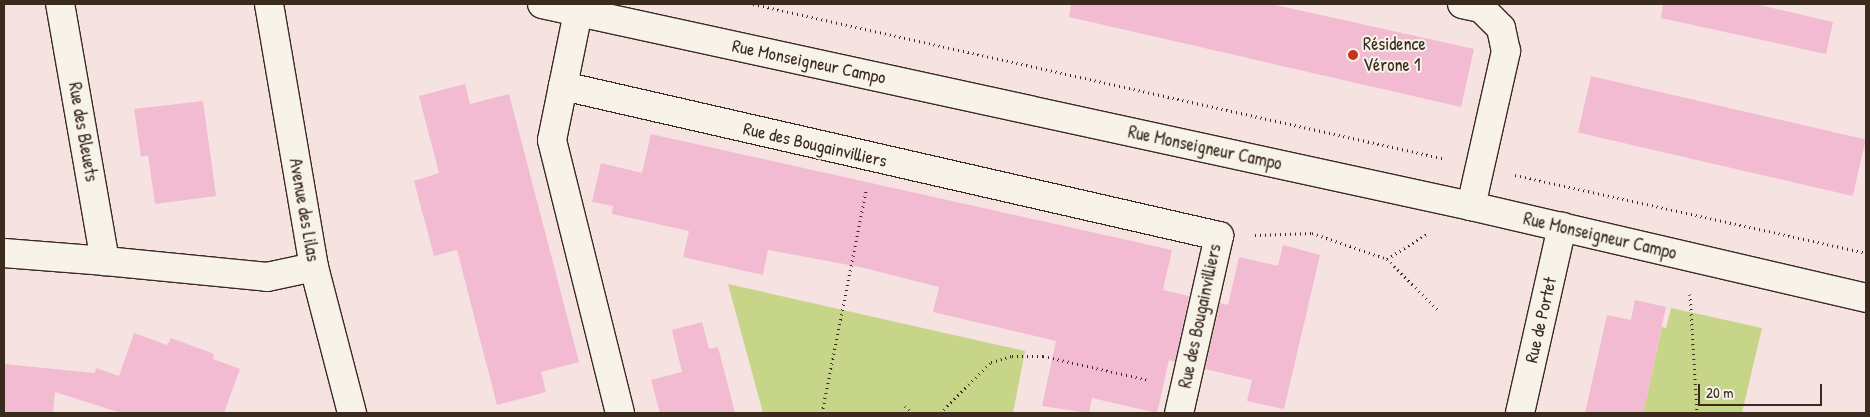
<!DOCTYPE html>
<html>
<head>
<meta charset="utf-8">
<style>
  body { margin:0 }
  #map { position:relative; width:1870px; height:417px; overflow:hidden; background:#f6e2e1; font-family:"Patrick Hand",sans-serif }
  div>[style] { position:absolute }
  .green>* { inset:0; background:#c7d589 }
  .building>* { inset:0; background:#f2bbd2; transform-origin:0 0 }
  .path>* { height:3px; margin-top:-1.5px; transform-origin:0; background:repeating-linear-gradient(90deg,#3b2a1e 0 1px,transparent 0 5px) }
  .roads { filter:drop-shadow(1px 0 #3b2a1e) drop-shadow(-1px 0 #3b2a1e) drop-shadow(0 1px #3b2a1e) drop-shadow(0 -1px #3b2a1e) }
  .minor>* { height:28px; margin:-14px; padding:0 14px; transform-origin:14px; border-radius:14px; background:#f7f3e8 }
  .dots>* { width:14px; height:14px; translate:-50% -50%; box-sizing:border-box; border:2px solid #f7f3e8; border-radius:50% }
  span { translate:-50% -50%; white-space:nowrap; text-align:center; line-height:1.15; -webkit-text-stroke:4px #f7f3e8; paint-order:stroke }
  .poi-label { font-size:18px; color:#3b2a1e }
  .left { translate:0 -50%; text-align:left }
  .street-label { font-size:18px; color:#3b2a1e }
  .frame { position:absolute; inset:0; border:5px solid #3b2a1e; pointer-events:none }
  .scale { position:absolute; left:1698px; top:384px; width:124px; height:22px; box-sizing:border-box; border:2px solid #3b2a1e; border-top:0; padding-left:6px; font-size:15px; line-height:18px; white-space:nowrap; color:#3b2a1e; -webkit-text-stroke:4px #f7f3e8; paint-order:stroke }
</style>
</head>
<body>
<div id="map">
  <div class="green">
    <i style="clip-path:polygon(728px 284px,1025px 351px,1013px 413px,763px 413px)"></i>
    <i style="clip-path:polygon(1671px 308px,1762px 328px,1742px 413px,1643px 413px,1662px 327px,1666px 328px)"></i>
  </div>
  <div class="building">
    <i style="clip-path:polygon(1071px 4px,1271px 4px,1474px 49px,1461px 107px,1069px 17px)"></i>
    <i style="clip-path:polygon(1663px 4px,1755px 4px,1833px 22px,1826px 54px,1661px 18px)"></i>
    <i style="left:1591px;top:76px;width:282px;height:58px;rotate:13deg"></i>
    <i style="clip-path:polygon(465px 84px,470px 104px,509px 94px,579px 362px,541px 372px,546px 392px,497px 405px,457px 250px,434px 256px,414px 181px,439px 173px,419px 96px)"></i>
    <i style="clip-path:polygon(203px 101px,216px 196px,155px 204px,148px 155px,141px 157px,134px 109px)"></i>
    <i style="clip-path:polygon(651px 134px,1172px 250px,1163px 290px,1189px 296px,1175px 362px,1169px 360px,1157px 413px,1092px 398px,1089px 413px,1042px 406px,1056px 341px,933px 312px,939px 287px,860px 267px,768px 250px,763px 275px,683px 257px,689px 231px,612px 214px,613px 206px,592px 202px,601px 163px,642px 173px)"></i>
    <i style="clip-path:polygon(1283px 245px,1320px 255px,1284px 409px,1247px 401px,1252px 380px,1205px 369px,1220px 303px,1228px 305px,1239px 257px,1278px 266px)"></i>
    <i style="clip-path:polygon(1635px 300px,1666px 307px,1643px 413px,1585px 413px,1607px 315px,1631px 320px)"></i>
    <i style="clip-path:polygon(702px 322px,709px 349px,718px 347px,735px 413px,660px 413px,651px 380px,682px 372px,672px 330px)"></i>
    <i style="clip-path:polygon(134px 333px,167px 345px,171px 338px,214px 354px,213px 359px,240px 369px,224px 413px,121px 413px,55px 392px,53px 413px,4px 413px,4px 364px,95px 373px,96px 368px,119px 376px)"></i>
  </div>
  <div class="path">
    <i style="left:753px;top:4px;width:710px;rotate:12.61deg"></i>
    <i style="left:1515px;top:175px;width:360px;rotate:12.5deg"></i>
    <i style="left:1255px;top:235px;width:57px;rotate:-2deg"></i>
    <i style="left:1312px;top:233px;width:79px;rotate:19.1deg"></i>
    <i style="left:1387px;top:259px;width:47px;rotate:-32deg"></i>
    <i style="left:1387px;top:259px;width:74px;rotate:45deg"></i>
    <i style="left:1690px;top:294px;width:119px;rotate:86.6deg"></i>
    <i style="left:905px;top:406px;width:10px;rotate:45deg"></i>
    <i style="left:822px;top:413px;width:226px;rotate:-78.8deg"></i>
    <i style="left:940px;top:413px;width:72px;rotate:-45deg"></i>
    <i style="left:991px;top:362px;width:22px;rotate:-16deg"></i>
    <i style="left:1012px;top:356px;width:31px"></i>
    <i style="left:1043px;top:356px;width:109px;rotate:12.8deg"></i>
  </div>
  <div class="roads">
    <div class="minor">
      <i style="left:269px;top:4px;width:267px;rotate:80.3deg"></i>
      <i style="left:314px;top:267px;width:151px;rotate:75.4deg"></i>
      <i style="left:542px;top:4px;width:951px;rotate:12.27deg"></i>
      <i style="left:1471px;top:206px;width:406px;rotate:13.1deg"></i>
      <i style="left:1462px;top:4px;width:19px;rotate:12deg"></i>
      <i style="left:1481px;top:8px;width:28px;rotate:45deg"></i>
      <i style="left:1501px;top:28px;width:24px;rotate:78deg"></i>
      <i style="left:1506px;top:51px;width:159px;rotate:102.7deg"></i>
      <i style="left:563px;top:86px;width:76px;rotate:-78.5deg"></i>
      <i style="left:4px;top:253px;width:101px;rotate:4.5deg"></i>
      <i style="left:105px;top:261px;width:261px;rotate:-99.9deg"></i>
      <i style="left:105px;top:261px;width:163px;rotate:5.6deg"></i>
      <i style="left:267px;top:277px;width:48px;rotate:-12deg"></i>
      <i style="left:620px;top:413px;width:281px;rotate:-104deg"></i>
      <i style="left:552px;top:140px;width:55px;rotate:-78.5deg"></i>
      <i style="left:563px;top:86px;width:673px;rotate:12.88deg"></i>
      <i style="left:1219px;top:236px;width:181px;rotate:102.7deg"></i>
      <i style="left:1520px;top:413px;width:191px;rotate:-77.3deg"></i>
    </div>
  </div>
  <div class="dots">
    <i style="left:1353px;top:55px;background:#c8321e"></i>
  </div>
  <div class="poi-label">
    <span class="left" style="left:1363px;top:55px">Résidence<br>Vérone 1</span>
  </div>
  <div class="street-label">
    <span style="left:809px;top:62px;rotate:12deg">Rue Monseigneur Campo</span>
    <span style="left:83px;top:132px;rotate:80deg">Rue des Bleuets</span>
    <span style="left:815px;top:145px;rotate:13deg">Rue des Bougainvilliers</span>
    <span style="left:1205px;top:148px;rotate:12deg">Rue Monseigneur Campo</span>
    <span style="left:304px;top:210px;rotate:80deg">Avenue des Lilas</span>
    <span style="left:1600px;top:236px;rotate:13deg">Rue Monseigneur Campo</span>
    <span style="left:1200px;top:316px;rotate:-78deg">Rue des Bougainvilliers</span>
    <span style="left:1541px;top:320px;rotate:-77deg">Rue de Portet</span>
  </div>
  <div class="frame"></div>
  <div class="scale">20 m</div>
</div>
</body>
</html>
